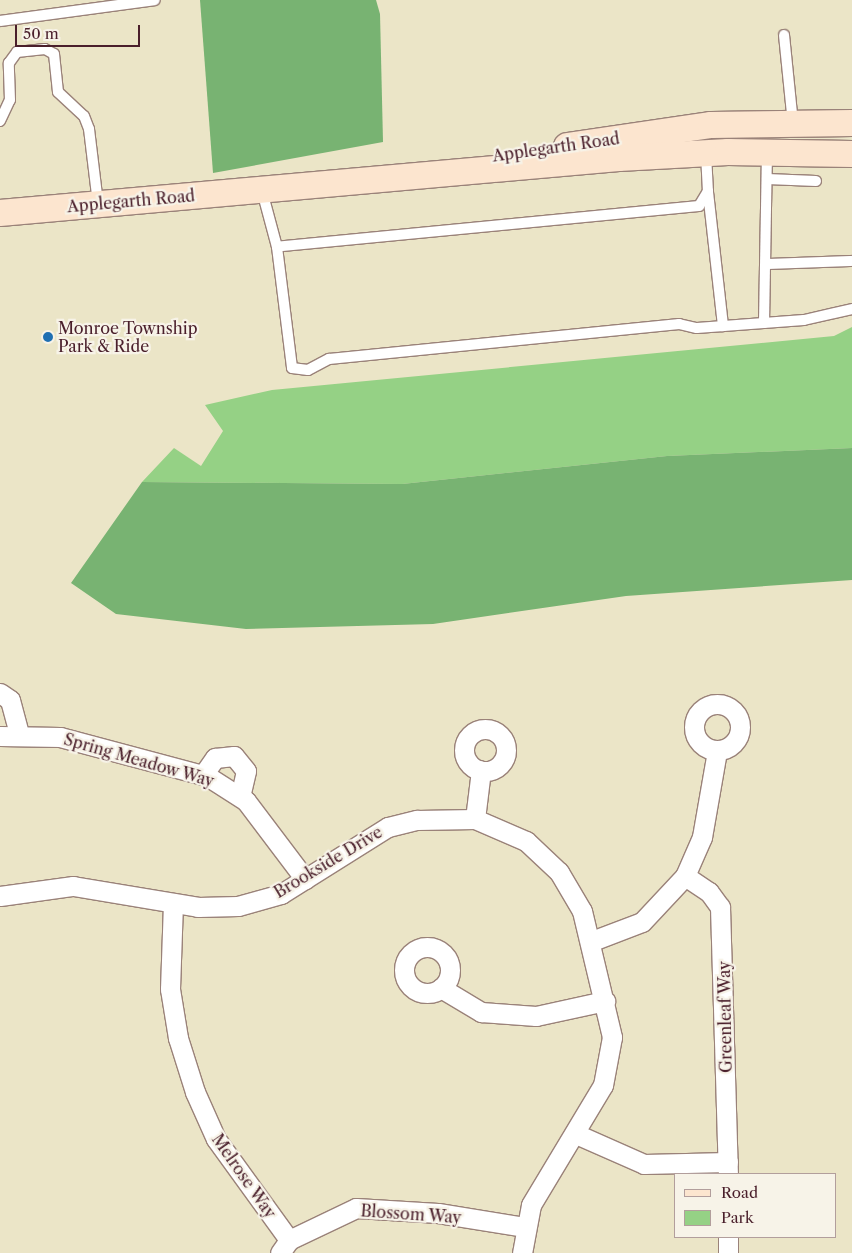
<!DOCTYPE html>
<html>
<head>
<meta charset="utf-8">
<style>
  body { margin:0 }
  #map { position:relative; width:852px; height:1253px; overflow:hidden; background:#ebe5c7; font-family:"Libre Caslon Text",serif }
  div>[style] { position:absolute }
  .green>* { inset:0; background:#95d185 }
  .forest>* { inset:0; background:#78b372 }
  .roads { filter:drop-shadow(1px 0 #9a8279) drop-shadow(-1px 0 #9a8279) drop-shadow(0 1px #9a8279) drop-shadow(0 -1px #9a8279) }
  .service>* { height:10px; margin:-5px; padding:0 5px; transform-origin:5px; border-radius:5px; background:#fff }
  .minor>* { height:19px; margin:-9.5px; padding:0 9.5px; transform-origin:9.5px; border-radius:9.5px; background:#fff }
  .minor>.ring { margin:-9.5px; padding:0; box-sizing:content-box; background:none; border:19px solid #fff; border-radius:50% }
  .secondary>* { height:26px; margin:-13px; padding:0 13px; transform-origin:13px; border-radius:13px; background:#fce5cf }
  .dots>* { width:14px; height:14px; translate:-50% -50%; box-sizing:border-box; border:2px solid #f7f3e8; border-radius:50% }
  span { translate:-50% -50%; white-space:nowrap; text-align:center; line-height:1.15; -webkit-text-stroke:4.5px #f7f3e8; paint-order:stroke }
  .street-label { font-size:16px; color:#4a1f2b }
  .poi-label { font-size:16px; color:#4a1f2b }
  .left { translate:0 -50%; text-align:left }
  .legend { position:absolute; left:674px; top:1173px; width:162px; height:65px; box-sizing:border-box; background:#f7f3e8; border:1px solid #b29e9c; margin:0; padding:6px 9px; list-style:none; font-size:15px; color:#4a1f2b }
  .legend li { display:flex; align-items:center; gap:10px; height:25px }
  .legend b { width:25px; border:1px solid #b29e9c }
  .scale { position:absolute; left:15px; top:25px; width:125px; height:22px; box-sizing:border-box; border:2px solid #4a1f2b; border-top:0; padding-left:6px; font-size:15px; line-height:18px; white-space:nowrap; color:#4a1f2b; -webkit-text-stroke:4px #f7f3e8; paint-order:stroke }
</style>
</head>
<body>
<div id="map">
  <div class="green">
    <i style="clip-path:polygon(852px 327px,852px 448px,667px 456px,402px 484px,142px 482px,174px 448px,201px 466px,223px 431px,205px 405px,272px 390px,834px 336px)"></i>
  </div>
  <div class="forest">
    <i style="clip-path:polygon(200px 0,376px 0,380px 14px,383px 142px,213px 173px)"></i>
    <i style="clip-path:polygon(852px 448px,852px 580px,626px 596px,433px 624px,246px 629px,116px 614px,71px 583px,142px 482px,402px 484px,667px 456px)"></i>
  </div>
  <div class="roads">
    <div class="service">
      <i style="left:0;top:21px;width:156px;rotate:-7.7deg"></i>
      <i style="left:784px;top:35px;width:88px;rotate:84.2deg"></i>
      <i style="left:0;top:121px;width:23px;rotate:-65deg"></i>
      <i style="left:10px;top:100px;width:37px;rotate:-92deg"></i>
      <i style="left:9px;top:63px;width:14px;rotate:-54deg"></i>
      <i style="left:17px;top:52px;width:28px;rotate:-6deg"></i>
      <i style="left:45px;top:49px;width:10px;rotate:29deg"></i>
      <i style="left:54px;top:54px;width:38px;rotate:84deg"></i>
      <i style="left:58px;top:92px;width:35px;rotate:43deg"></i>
      <i style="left:84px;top:116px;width:14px;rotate:69deg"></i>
      <i style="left:89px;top:129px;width:75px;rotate:83.1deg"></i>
      <i style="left:706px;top:154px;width:37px;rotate:87deg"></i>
      <i style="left:708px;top:191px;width:17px;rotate:121deg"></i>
      <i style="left:699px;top:206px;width:424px;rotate:174.5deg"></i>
      <i style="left:277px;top:247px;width:122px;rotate:82.9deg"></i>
      <i style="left:292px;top:368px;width:16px;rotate:7deg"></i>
      <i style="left:308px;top:370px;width:24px;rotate:-28deg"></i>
      <i style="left:329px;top:359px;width:352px;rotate:-5.7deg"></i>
      <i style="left:679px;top:324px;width:18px;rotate:13deg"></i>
      <i style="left:697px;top:328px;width:107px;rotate:-4.3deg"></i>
      <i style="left:804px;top:320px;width:49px;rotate:-12.9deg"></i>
      <i style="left:767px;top:179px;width:49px;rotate:2.3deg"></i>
      <i style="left:262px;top:191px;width:58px;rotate:75deg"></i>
      <i style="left:708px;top:192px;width:135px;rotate:83.6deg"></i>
      <i style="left:766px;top:264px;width:86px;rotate:-2deg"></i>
      <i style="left:764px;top:323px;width:170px;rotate:-89deg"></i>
    </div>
    <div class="minor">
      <i style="left:0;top:693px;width:12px;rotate:35deg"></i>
      <i style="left:10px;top:700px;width:34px;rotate:75deg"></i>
      <i class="ring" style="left:694px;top:704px;width:27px;height:27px"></i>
      <i class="ring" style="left:464px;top:729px;width:23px;height:23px"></i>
      <i style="left:0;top:736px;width:60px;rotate:1deg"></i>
      <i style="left:60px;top:737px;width:152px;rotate:14.9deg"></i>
      <i style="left:207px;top:776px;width:46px;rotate:32.7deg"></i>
      <i style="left:246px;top:801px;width:98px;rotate:52.9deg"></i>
      <i style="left:203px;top:775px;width:21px;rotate:-55deg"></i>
      <i style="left:215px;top:758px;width:19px;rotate:-6deg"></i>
      <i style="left:234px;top:756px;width:19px;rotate:51deg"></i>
      <i style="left:246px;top:771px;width:26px;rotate:103deg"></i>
      <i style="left:475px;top:819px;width:49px;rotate:-83deg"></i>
      <i style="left:685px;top:876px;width:29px;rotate:34deg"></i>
      <i style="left:709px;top:892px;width:19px;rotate:54deg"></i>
      <i style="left:720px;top:907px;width:267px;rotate:88.3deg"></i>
      <i style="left:0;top:896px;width:74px;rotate:-7.8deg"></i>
      <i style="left:73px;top:886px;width:127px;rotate:9.5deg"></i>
      <i style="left:198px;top:907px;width:40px;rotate:-1.4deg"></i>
      <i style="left:238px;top:906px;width:45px;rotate:-15.6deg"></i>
      <i style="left:281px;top:894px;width:126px;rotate:-32.1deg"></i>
      <i style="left:388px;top:827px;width:30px;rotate:-14deg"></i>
      <i style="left:417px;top:820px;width:58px;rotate:-1deg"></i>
      <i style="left:475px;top:819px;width:56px;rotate:23.3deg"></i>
      <i style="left:526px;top:841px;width:45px;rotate:43.2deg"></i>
      <i style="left:559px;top:872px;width:45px;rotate:59.5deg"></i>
      <i style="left:582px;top:911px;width:130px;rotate:76.6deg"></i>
      <i style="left:612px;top:1037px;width:49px;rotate:100.6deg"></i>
      <i style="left:603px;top:1085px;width:140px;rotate:121deg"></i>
      <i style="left:531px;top:1205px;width:49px;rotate:100.6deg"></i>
      <i style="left:173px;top:903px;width:86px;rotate:92deg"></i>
      <i style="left:170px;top:989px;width:50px;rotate:80.7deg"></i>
      <i style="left:178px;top:1038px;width:57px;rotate:72.5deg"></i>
      <i style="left:195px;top:1092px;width:51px;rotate:65.9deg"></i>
      <i style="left:216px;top:1139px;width:125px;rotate:54.1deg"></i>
      <i style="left:592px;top:941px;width:53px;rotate:-20.8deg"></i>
      <i style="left:642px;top:922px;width:63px;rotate:-46.9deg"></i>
      <i style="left:685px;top:876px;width:43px;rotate:-66.4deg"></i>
      <i style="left:702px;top:837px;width:87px;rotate:-80.1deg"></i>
      <i class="ring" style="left:404px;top:947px;width:27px;height:27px"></i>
      <i style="left:441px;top:988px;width:47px;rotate:31deg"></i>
      <i style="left:481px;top:1012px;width:55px;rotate:4.2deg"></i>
      <i style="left:536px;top:1016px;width:71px;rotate:-12.3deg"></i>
      <i style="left:576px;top:1134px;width:74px;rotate:23.8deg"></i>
      <i style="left:644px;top:1164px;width:84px;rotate:-1.4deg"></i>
      <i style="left:280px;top:1253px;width:16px;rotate:-55deg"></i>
      <i style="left:289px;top:1240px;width:74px;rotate:-25.5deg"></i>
      <i style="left:356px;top:1208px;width:82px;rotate:3.5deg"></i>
      <i style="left:438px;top:1213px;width:87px;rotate:9.2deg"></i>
      <i style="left:728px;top:1253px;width:16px;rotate:-90deg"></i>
    </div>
    <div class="secondary">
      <i style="left:567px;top:146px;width:146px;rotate:-8.3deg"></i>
      <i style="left:711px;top:125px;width:141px;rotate:-0.8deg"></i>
      <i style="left:0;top:213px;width:621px;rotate:-5.08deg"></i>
      <i style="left:619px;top:158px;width:109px;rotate:-3.2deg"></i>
      <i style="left:728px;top:152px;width:124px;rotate:0.9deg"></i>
    </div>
  </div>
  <div class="dots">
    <i style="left:48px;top:337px;background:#1f6fb2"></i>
  </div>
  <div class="street-label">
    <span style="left:556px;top:147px;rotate:-8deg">Applegarth Road</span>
    <span style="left:131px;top:201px;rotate:-5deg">Applegarth Road</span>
    <span style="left:139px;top:760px;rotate:16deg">Spring Meadow Way</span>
    <span style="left:328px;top:862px;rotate:-31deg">Brookside Drive</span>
    <span style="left:725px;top:1017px;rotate:-91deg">Greenleaf Way</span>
    <span style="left:244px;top:1176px;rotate:55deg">Melrose Way</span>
    <span style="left:411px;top:1214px;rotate:4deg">Blossom Way</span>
  </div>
  <div class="poi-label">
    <span class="left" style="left:58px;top:337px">Monroe Township<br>Park &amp; Ride</span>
  </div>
  <ul class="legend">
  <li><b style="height:6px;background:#fce5cf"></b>Road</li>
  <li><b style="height:14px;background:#95d185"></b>Park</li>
  </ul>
  <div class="scale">50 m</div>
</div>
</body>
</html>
